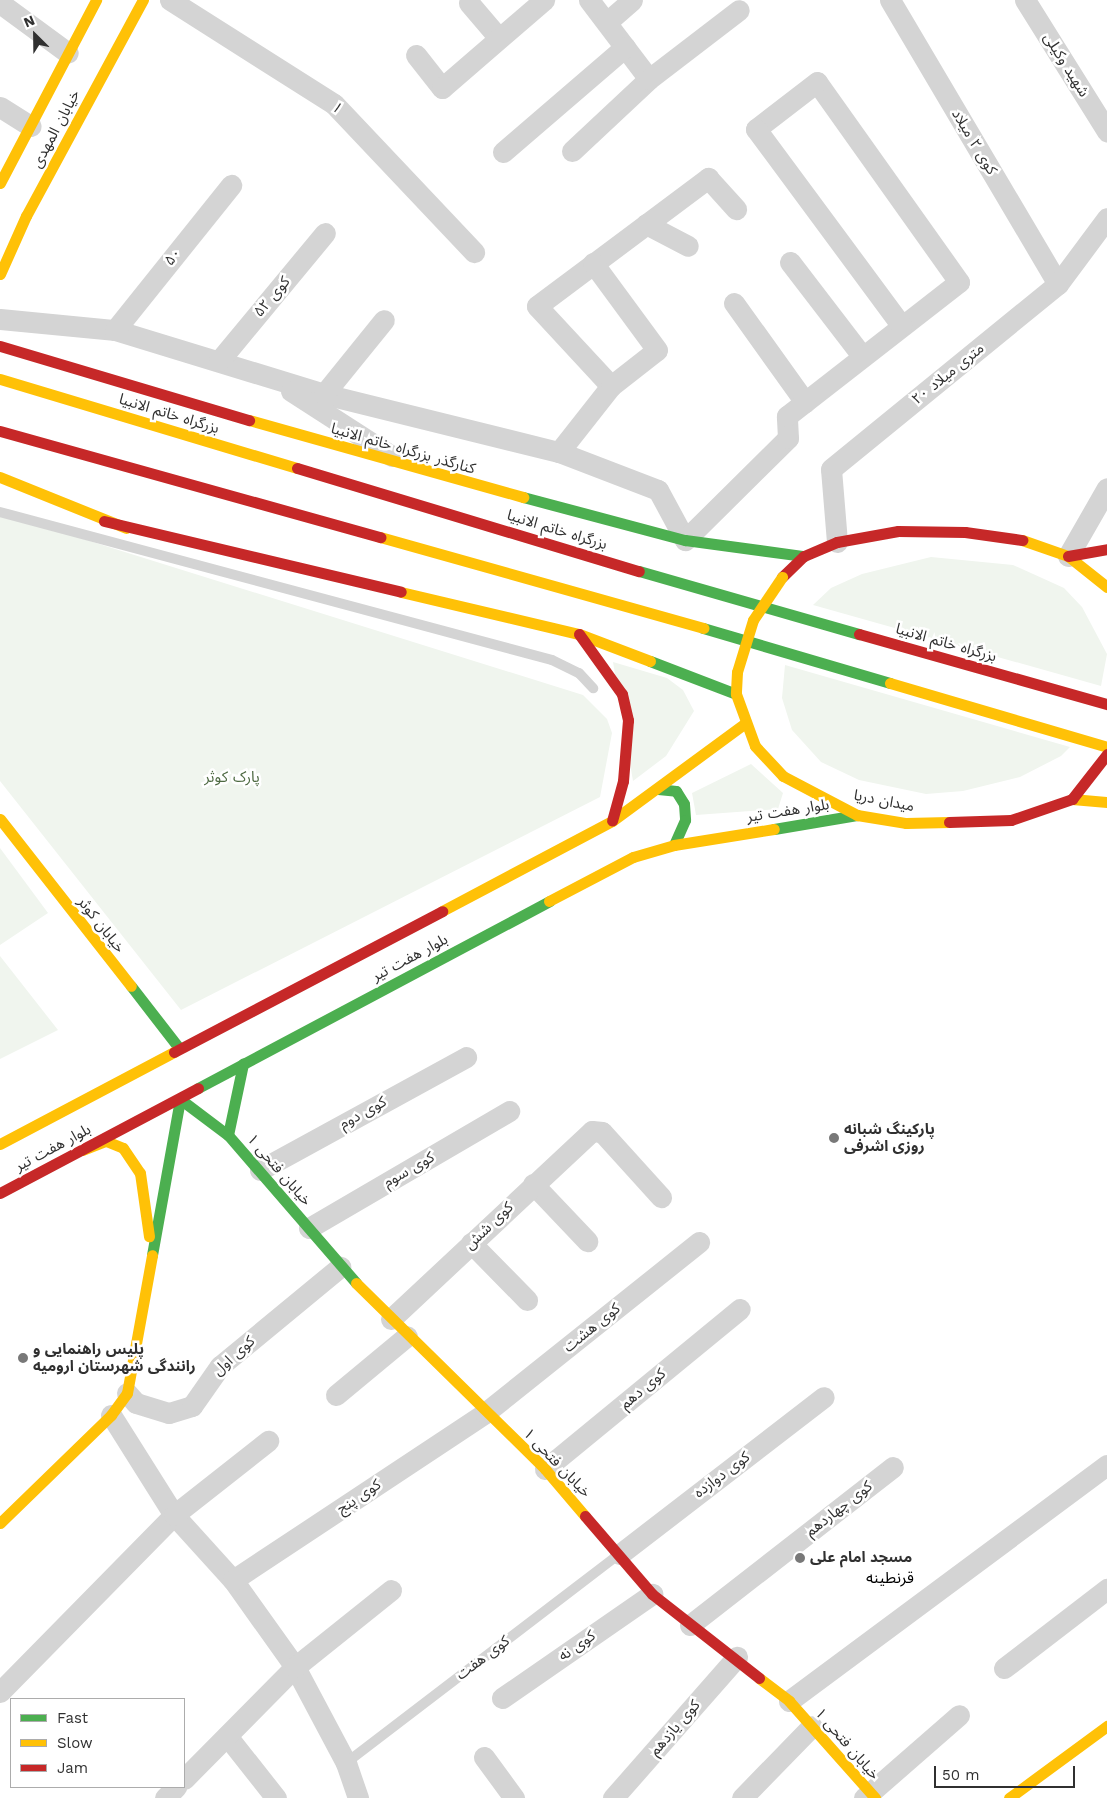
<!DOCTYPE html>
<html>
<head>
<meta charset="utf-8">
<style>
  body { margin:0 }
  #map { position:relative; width:1107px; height:1798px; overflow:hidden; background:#fff; font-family:"Work Sans","Noto Sans Arabic",sans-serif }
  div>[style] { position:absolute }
  .green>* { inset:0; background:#f0f5ee }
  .lane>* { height:10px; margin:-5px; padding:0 5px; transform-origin:5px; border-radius:5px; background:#d4d4d4 }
  .street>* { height:21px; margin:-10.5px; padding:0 10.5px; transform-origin:10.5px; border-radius:10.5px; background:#d4d4d4 }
  .fast>* { height:11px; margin:-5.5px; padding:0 5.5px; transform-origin:5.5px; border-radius:5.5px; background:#4caf50 }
  .slow>* { height:11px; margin:-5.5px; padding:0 5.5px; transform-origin:5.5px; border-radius:5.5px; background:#ffc107 }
  .jam>* { height:11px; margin:-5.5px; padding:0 5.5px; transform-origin:5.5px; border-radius:5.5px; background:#c62828 }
  .slow-bridge>* { height:11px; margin:-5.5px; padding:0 5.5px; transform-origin:5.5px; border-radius:5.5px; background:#ffc107 }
  .dots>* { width:14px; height:14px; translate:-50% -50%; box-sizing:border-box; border:2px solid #fff; border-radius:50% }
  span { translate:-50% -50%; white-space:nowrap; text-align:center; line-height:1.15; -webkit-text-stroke:5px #fff; paint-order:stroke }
  .street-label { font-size:15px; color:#303030 }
  .park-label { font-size:15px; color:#4d6941 }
  .poi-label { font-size:15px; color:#303030; font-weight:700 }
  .left { translate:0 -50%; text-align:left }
  .neighbourhood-label { font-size:16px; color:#000 }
  .legend { position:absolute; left:10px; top:1698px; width:175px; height:90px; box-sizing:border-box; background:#fff; border:1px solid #acacac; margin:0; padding:6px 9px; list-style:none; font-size:15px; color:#303030 }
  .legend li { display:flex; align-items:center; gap:10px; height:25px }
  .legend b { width:25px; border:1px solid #acacac }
  .north { position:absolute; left:10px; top:10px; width:50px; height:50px; -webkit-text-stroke:4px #fff; paint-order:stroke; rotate:337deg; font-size:14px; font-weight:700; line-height:20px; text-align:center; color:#303030 }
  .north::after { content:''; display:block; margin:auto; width:18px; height:22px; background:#303030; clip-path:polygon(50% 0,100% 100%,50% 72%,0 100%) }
  .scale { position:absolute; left:934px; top:1766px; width:141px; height:22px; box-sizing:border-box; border:2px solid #303030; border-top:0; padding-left:6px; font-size:15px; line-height:18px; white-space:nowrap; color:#303030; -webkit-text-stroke:4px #fff; paint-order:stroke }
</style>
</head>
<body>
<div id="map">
  <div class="green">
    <i style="clip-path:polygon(0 513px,583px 695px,607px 719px,612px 733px,600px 797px,181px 1010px,0 781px)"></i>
    <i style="clip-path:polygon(931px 557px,1013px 565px,1064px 588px,1082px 607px,1107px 654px,1101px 686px,813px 605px,831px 588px,862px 574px)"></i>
    <i style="clip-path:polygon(613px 662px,667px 678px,683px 690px,694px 711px,666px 756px,633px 781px)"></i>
    <i style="clip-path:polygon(785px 665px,1070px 747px,1061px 756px,1020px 777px,963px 791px,926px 794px,859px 780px,821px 762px,792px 730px,782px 698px)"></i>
    <i style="clip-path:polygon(751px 764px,783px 793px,778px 809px,696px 815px,692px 793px)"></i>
    <i style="clip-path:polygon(0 848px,48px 913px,0 945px)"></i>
    <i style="clip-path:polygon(0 956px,58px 1030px,0 1059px)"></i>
  </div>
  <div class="lane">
    <i style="left:0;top:512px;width:571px;rotate:15.01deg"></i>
    <i style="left:552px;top:660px;width:30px;rotate:26deg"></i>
    <i style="left:579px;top:673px;width:21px;rotate:47deg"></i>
    <i style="left:346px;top:1763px;width:341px;rotate:-37.4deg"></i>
  </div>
  <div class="street">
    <i style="left:170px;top:0;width:194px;rotate:32.4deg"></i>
    <i style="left:334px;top:104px;width:204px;rotate:46.6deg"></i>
    <i style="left:589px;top:0;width:99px;rotate:52.8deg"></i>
    <i style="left:890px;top:0;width:330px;rotate:59.4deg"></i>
    <i style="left:1025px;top:0;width:155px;rotate:58deg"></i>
    <i style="left:0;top:3px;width:84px;rotate:36.3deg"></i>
    <i style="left:469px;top:3px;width:45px;rotate:49.5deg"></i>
    <i style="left:607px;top:22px;width:33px;rotate:-41deg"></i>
    <i style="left:416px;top:55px;width:42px;rotate:51.8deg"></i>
    <i style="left:442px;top:88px;width:135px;rotate:-40.8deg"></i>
    <i style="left:0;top:107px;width:36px;rotate:32deg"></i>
    <i style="left:572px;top:151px;width:105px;rotate:-43.1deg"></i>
    <i style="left:649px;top:79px;width:113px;rotate:-37.5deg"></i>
    <i style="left:503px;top:152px;width:161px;rotate:-40.7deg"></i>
    <i style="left:646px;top:224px;width:47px;rotate:27.6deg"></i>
    <i style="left:790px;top:262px;width:118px;rotate:52.5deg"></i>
    <i style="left:734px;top:303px;width:122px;rotate:54.4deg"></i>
    <i style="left:0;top:319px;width:116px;rotate:5.5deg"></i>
    <i style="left:115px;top:330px;width:219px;rotate:17deg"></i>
    <i style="left:324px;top:394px;width:242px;rotate:13.9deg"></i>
    <i style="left:559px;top:452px;width:106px;rotate:21deg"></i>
    <i style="left:658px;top:490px;width:57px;rotate:61.6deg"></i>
    <i style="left:685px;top:540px;width:145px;rotate:-44.7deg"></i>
    <i style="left:788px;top:438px;width:22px;rotate:-93deg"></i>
    <i style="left:787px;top:416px;width:218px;rotate:-37.9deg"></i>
    <i style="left:959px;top:282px;width:245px;rotate:-125.4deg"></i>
    <i style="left:817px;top:82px;width:77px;rotate:142.4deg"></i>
    <i style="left:756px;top:129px;width:244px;rotate:53.5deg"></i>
    <i style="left:115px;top:330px;width:186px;rotate:-51.3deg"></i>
    <i style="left:219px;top:361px;width:166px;rotate:-50.4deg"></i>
    <i style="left:611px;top:386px;width:109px;rotate:-132.8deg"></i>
    <i style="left:537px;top:306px;width:214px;rotate:-36.8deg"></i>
    <i style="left:708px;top:178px;width:42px;rotate:47.9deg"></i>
    <i style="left:291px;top:391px;width:120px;rotate:32.8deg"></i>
    <i style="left:324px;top:394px;width:95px;rotate:-51deg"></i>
    <i style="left:559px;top:452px;width:84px;rotate:-51.8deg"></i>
    <i style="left:611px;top:386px;width:58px;rotate:-38deg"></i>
    <i style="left:657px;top:350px;width:108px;rotate:-126.3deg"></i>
    <i style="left:837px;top:542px;width:73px;rotate:-94.7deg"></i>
    <i style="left:831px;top:469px;width:293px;rotate:-39.2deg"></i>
    <i style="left:1058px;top:284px;width:82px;rotate:-53.4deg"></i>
    <i style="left:1068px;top:556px;width:78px;rotate:-60.2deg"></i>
    <i style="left:260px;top:1170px;width:235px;rotate:-28.7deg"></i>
    <i style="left:533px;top:1184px;width:79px;rotate:46.5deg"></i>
    <i style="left:309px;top:1228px;width:232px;rotate:-30.3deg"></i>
    <i style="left:471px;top:1243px;width:80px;rotate:45.5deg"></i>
    <i style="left:391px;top:1319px;width:275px;rotate:-43.1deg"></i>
    <i style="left:592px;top:1131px;width:10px;rotate:6deg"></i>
    <i style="left:602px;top:1132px;width:88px;rotate:47.8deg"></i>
    <i style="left:127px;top:1393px;width:13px;rotate:48deg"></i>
    <i style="left:136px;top:1403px;width:34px;rotate:17deg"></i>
    <i style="left:169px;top:1413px;width:24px;rotate:-17deg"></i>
    <i style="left:192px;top:1406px;width:49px;rotate:-55deg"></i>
    <i style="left:220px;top:1366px;width:156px;rotate:-39.5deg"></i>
    <i style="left:336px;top:1395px;width:92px;rotate:-39.7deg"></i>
    <i style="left:111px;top:1415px;width:118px;rotate:57.8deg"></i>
    <i style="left:174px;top:1515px;width:88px;rotate:47.8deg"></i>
    <i style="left:233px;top:1580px;width:107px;rotate:54.5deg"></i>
    <i style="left:295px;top:1667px;width:109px;rotate:62deg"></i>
    <i style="left:346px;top:1763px;width:37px;rotate:71deg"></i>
    <i style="left:545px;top:1469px;width:252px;rotate:-39.4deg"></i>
    <i style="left:620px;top:1554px;width:257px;rotate:-37.6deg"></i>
    <i style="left:233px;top:1580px;width:302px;rotate:-33.5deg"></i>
    <i style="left:485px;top:1413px;width:274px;rotate:-38.6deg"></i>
    <i style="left:690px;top:1625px;width:257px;rotate:-37.9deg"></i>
    <i style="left:1004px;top:1668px;width:130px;rotate:-37.5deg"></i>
    <i style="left:0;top:1692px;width:248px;rotate:-45.5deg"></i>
    <i style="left:174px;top:1515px;width:120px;rotate:-38.2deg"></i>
    <i style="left:502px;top:1698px;width:183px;rotate:-34.7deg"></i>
    <i style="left:789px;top:1701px;width:396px;rotate:-36.6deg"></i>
    <i style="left:227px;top:1736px;width:79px;rotate:51.7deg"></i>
    <i style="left:484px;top:1757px;width:51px;rotate:53.8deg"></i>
    <i style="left:184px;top:1779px;width:158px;rotate:-45.3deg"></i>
    <i style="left:295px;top:1667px;width:123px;rotate:-38.7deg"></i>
    <i style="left:165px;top:1798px;width:16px;rotate:-45deg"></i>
    <i style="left:613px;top:1798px;width:188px;rotate:-48.7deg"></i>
    <i style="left:742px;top:1798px;width:100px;rotate:-45.8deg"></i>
    <i style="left:864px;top:1798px;width:126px;rotate:-41.1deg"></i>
  </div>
  <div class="fast">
    <i style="left:523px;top:497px;width:168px;rotate:14.9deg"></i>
    <i style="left:685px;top:540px;width:120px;rotate:7.7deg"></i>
    <i style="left:639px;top:571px;width:229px;rotate:16deg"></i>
    <i style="left:703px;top:628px;width:195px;rotate:16.4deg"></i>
    <i style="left:650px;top:661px;width:92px;rotate:21deg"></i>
    <i style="left:658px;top:789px;width:18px;rotate:6deg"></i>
    <i style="left:676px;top:791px;width:15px;rotate:58deg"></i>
    <i style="left:684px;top:804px;width:16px;rotate:86deg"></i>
    <i style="left:685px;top:820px;width:27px;rotate:114deg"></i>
    <i style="left:774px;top:829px;width:84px;rotate:-9.6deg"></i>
    <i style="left:131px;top:986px;width:78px;rotate:52.3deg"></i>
    <i style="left:198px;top:1088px;width:398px;rotate:-28deg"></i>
    <i style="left:228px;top:1135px;width:73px;rotate:-78.1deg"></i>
    <i style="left:152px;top:1255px;width:158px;rotate:-79.8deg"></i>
    <i style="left:180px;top:1099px;width:60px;rotate:36.9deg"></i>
    <i style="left:228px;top:1135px;width:196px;rotate:49.1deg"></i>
  </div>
  <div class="slow">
    <i style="left:0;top:183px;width:207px;rotate:-62.3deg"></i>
    <i style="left:0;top:274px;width:64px;rotate:-65.9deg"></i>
    <i style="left:26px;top:216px;width:246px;rotate:-61.6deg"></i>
    <i style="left:0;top:379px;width:310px;rotate:16.7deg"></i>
    <i style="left:249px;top:420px;width:285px;rotate:15.7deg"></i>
    <i style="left:0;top:477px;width:136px;rotate:22deg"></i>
    <i style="left:380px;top:537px;width:336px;rotate:15.7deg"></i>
    <i style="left:1022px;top:540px;width:49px;rotate:19.2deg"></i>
    <i style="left:1068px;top:556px;width:50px;rotate:38.5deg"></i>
    <i style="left:401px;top:592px;width:183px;rotate:13.3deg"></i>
    <i style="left:579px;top:634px;width:76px;rotate:20.8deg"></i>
    <i style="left:737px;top:672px;width:22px;rotate:93deg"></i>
    <i style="left:736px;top:694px;width:55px;rotate:69.9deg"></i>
    <i style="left:755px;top:746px;width:41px;rotate:47deg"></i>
    <i style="left:783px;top:776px;width:84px;rotate:27.8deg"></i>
    <i style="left:857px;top:815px;width:50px;rotate:9.3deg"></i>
    <i style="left:906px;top:823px;width:43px;rotate:-1.3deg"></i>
    <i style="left:890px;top:683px;width:226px;rotate:16.4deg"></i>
    <i style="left:1072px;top:799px;width:35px;rotate:5deg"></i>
    <i style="left:0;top:819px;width:212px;rotate:51.9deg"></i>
    <i style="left:549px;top:901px;width:95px;rotate:-27.6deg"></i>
    <i style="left:633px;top:857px;width:43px;rotate:-16.3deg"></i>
    <i style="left:674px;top:845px;width:101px;rotate:-9.1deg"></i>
    <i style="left:442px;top:911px;width:192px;rotate:-27.9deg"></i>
    <i style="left:612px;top:821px;width:164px;rotate:-36.3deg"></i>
    <i style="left:0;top:1144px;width:197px;rotate:-27.9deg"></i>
    <i style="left:82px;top:1150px;width:26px;rotate:-21deg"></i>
    <i style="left:106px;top:1141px;width:18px;rotate:22deg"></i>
    <i style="left:123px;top:1148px;width:30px;rotate:56deg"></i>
    <i style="left:140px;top:1173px;width:64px;rotate:81.9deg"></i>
    <i style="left:356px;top:1283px;width:265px;rotate:44.5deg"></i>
    <i style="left:545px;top:1469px;width:62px;rotate:49.6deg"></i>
    <i style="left:0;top:1523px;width:155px;rotate:-44.2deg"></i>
    <i style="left:111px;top:1415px;width:27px;rotate:-54deg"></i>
    <i style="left:127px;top:1393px;width:140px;rotate:-79.7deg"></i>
    <i style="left:759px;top:1678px;width:38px;rotate:37deg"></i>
    <i style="left:789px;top:1701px;width:130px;rotate:48.4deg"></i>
    <i style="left:1009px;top:1798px;width:122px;rotate:-36.3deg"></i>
  </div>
  <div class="jam">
    <i style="left:0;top:346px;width:260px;rotate:16.6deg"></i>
    <i style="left:0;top:431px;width:395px;rotate:15.6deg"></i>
    <i style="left:297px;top:468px;width:357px;rotate:16.8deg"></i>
    <i style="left:104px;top:521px;width:305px;rotate:13.4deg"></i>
    <i style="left:1068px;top:556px;width:40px;rotate:-10deg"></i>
    <i style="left:782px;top:577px;width:30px;rotate:-44deg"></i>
    <i style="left:804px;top:556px;width:36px;rotate:-23deg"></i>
    <i style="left:837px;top:542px;width:62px;rotate:-10.2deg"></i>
    <i style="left:898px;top:531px;width:67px;rotate:0.9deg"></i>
    <i style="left:965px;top:532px;width:58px;rotate:8deg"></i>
    <i style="left:579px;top:634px;width:74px;rotate:54.4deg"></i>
    <i style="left:622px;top:694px;width:27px;rotate:77deg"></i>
    <i style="left:628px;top:720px;width:61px;rotate:94.7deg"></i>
    <i style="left:623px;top:781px;width:41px;rotate:105.4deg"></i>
    <i style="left:859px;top:634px;width:258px;rotate:15.8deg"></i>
    <i style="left:949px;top:822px;width:62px;rotate:-1.8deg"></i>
    <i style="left:1011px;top:820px;width:65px;rotate:-19deg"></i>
    <i style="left:1072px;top:799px;width:57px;rotate:-52.1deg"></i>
    <i style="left:174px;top:1052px;width:303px;rotate:-27.7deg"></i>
    <i style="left:0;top:1193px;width:224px;rotate:-27.9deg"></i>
    <i style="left:585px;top:1516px;width:103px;rotate:49.3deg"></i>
    <i style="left:652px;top:1594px;width:136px;rotate:38.1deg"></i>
  </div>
  <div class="slow-bridge">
    <i style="left:737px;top:672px;width:54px;rotate:-72.9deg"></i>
    <i style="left:753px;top:620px;width:52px;rotate:-56deg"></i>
  </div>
  <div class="dots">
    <i style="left:834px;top:1138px;background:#787878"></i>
    <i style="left:23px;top:1358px;background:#787878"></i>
    <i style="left:800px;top:1558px;background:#787878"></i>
  </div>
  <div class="street-label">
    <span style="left:1066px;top:65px;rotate:58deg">شهید وکیلی</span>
    <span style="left:337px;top:108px;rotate:42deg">۱</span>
    <span style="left:56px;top:129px;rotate:-62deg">خیابان المهدی</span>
    <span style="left:974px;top:142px;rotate:59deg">کوی ۲ میلاد</span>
    <span style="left:173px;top:257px;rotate:-51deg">۵۰</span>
    <span style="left:272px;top:297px;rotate:-50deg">کوی ۵۲</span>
    <span style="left:948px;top:374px;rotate:-39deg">۲۰ متری میلاد</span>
    <span style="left:169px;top:414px;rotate:17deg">بزرگراه خاتم الانبیا</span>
    <span style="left:403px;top:449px;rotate:16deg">کنارگذر بزرگراه خاتم الانبیا</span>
    <span style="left:557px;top:530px;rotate:17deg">بزرگراه خاتم الانبیا</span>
    <span style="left:946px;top:643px;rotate:16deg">بزرگراه خاتم الانبیا</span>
    <span style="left:884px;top:801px;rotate:11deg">میدان دریا</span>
    <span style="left:788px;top:811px;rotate:-9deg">بلوار هفت تیر</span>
    <span style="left:101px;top:925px;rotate:52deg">خیابان کوثر</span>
    <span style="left:410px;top:958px;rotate:-28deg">بلوار هفت تیر</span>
    <span style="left:363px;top:1113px;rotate:-29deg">کوی دوم</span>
    <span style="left:53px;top:1148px;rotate:-28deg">بلوار هفت تیر</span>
    <span style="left:279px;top:1170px;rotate:49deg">خیابان فتحی ۱</span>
    <span style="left:409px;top:1170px;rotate:-30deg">کوی سوم</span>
    <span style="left:489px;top:1226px;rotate:-44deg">کوی شش</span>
    <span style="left:592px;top:1328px;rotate:-39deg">کوی هشت</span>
    <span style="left:234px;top:1356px;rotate:-42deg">کوی اول</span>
    <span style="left:643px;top:1389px;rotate:-40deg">کوی دهم</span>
    <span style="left:557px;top:1463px;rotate:46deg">خیابان فتحی ۱</span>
    <span style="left:722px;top:1475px;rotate:-37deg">کوی دوازده</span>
    <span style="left:359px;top:1497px;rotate:-34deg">کوی پنج</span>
    <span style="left:839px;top:1509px;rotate:-38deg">کوی چهاردهم</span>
    <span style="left:577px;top:1646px;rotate:-35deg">کوی نه</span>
    <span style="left:483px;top:1658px;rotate:-37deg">کوی هفت</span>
    <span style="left:675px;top:1728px;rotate:-49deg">کوی یازدهم</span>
    <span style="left:847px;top:1744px;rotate:49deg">خیابان فتحی ۱</span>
  </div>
  <div class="park-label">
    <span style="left:232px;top:778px">پارک کوثر</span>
  </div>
  <div class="poi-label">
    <span class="left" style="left:844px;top:1138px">پارکینگ شبانه<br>روزی اشرفی</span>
    <span class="left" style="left:33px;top:1358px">پلیس راهنمایی و<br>رانندگی شهرستان ارومیه</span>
    <span class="left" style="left:810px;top:1558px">مسجد امام علی</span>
  </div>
  <div class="neighbourhood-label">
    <span style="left:890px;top:1578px">قرنطینه</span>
  </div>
  <ul class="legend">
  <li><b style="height:6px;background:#4caf50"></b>Fast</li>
  <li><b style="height:6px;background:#ffc107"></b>Slow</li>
  <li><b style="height:6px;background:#c62828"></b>Jam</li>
  </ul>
  <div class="north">N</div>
  <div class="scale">50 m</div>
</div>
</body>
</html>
